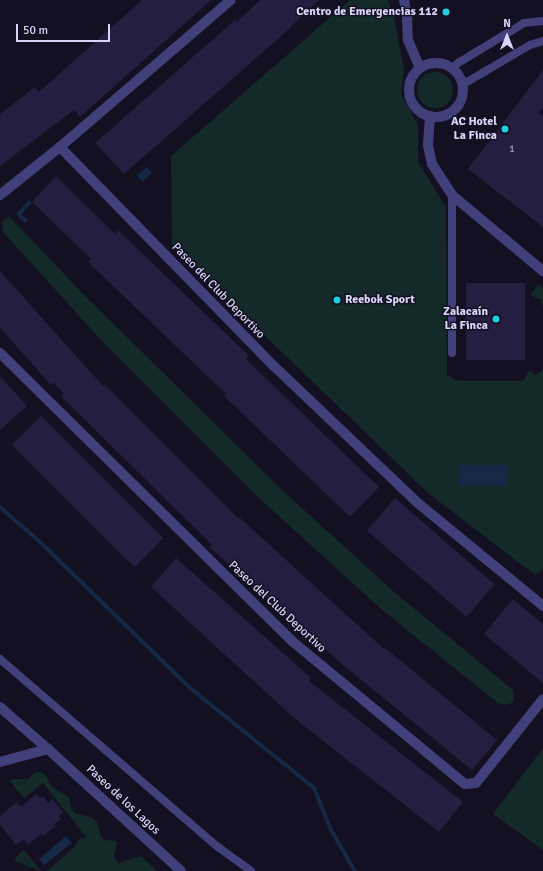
<!DOCTYPE html>
<html>
<head>
<meta charset="utf-8">
<style>
  body { margin:0 }
  #map { position:relative; width:543px; height:871px; overflow:hidden; background:#131021; font-family:Signika,sans-serif }
  div>[style] { position:absolute }
  .green>* { inset:0; background:#142a29 }
  .round { border-radius:50% }
  .water>* { inset:0; background:#152946; transform-origin:0 0 }
  .stream>* { height:4px; margin:-2px; padding:0 2px; transform-origin:2px; border-radius:2px; background:#152946 }
  .building>* { inset:0; background:#251e40; transform-origin:0 0 }
  .service>* { height:8px; margin:-4px; padding:0 4px; transform-origin:4px; border-radius:4px; background:#42407a }
  .minor>* { height:10px; margin:-5px; padding:0 5px; transform-origin:5px; border-radius:5px; background:#42407a }
  .minor>.ring { margin:-5px; padding:0; box-sizing:content-box; background:none; border:10px solid #42407a; border-radius:50% }
  .dots>* { width:11px; height:11px; translate:-50% -50%; box-sizing:border-box; border:2px solid #131021; border-radius:50% }
  span { translate:-50% -50%; white-space:nowrap; text-align:center; line-height:1.15; -webkit-text-stroke:3px #131021; paint-order:stroke }
  .number-label { font-size:10px; color:#aca7cc }
  .number-label span { -webkit-text-stroke-width:0 }
  .poi-label { font-size:12px; color:#d9d5fa; font-weight:700 }
  .right { translate:-100% -50%; text-align:right }
  .left { translate:0 -50%; text-align:left }
  .street-label { font-size:12px; color:#d9d5fa }
  .north { position:absolute; left:487px; top:16px; width:40px; height:40px; -webkit-text-stroke:3px #131021; paint-order:stroke; rotate:0deg; font-size:11px; font-weight:700; line-height:16px; text-align:center; color:#d9d5fa }
  .north::after { content:''; display:block; margin:auto; width:14px; height:18px; background:#d9d5fa; clip-path:polygon(50% 0,100% 100%,50% 72%,0 100%) }
  .scale { position:absolute; left:16px; top:24px; width:94px; height:18px; box-sizing:border-box; border:2px solid #d9d5fa; border-top:0; padding-left:5px; font-size:12px; line-height:14px; white-space:nowrap; color:#d9d5fa; -webkit-text-stroke:3px #131021; paint-order:stroke }
</style>
</head>
<body>
<div id="map">
  <div class="green">
    <i style="clip-path:polygon(350px 0,388px 0,395px 21px,404px 70px,401px 94px,418px 125px,418px 162px,446px 207px,447px 375px,458px 381px,523px 381px,529px 371px,533px 372px,535px 375px,541px 372px,543px 368px,543px 569px,535px 575px,428px 493px,172px 246px,171px 156px)"></i>
    <i class="round" style="left:417px;top:72px;width:36px;height:36px"></i>
    <i style="clip-path:polygon(10px 217px,82px 293px,280px 488px,393px 591px,513px 690px,514px 700px,512px 703px,504px 705px,498px 703px,381px 609px,259px 498px,101px 340px,3px 232px,2px 221px)"></i>
    <i style="clip-path:polygon(539px 284px,543px 288px,543px 307px,541px 299px,537px 299px,531px 294px)"></i>
    <i style="clip-path:polygon(543px 748px,543px 850px,493px 814px)"></i>
    <i style="clip-path:polygon(35px 772px,41px 772px,46px 776px,52px 787px,69px 797px,71px 809px,75px 813px,93px 818px,97px 822px,101px 837px,105px 840px,116px 841px,117px 844px,114px 856px,118px 863px,141px 856px,157px 871px,47px 871px,76px 846px,75px 844px,82px 837px,84px 839px,86px 837px,43px 783px,24px 798px,10px 781px,13px 779px,28px 779px)"></i>
    <i style="clip-path:polygon(24px 850px,41px 871px,17px 862px,14px 859px)"></i>
  </div>
  <div class="water">
    <i style="left:147px;top:167px;width:8px;height:13px;rotate:50deg"></i>
    <i style="clip-path:polygon(29px 200px,32px 203px,21px 214px,28px 220px,25px 223px,16px 214px)"></i>
    <i style="left:460px;top:465px;width:47px;height:21px"></i>
    <i style="clip-path:polygon(66px 836px,72px 843px,44px 865px,39px 859px)"></i>
  </div>
  <div class="stream">
    <i style="left:0;top:507px;width:53px;rotate:41.2deg"></i>
    <i style="left:40px;top:542px;width:208px;rotate:44.2deg"></i>
    <i style="left:189px;top:687px;width:161px;rotate:38.9deg"></i>
    <i style="left:314px;top:788px;width:45px;rotate:68deg"></i>
    <i style="left:331px;top:830px;width:48px;rotate:59.7deg"></i>
  </div>
  <div class="building">
    <i style="clip-path:polygon(142px 0,211px 0,80px 117px,74px 110px,0 166px,0 114px,35px 87px,39px 92px)"></i>
    <i style="clip-path:polygon(260px 0,319px 0,278px 39px,124px 174px,95px 143px,235px 20px,237px 22px)"></i>
    <i style="clip-path:polygon(543px 70px,543px 108px,539px 113px,543px 116px,543px 227px,468px 169px)"></i>
    <i style="clip-path:polygon(56px 176px,115px 234px,118px 230px,249px 356px,246px 359px,379px 487px,350px 517px,224px 396px,226px 394px,88px 262px,91px 259px,32px 202px)"></i>
    <i style="clip-path:polygon(0 271px,103px 386px,105px 385px,238px 518px,239px 517px,384px 649px,385px 648px,497px 740px,472px 770px,343px 665px,209px 547px,212px 545px,61px 396px,64px 394px,54px 383px,51px 385px,0 328px)"></i>
    <i style="left:466px;top:283px;width:59px;height:77px"></i>
    <i style="clip-path:polygon(0 376px,27px 406px,0 430px)"></i>
    <i style="left:41px;top:416px;width:173px;height:41px;rotate:45deg"></i>
    <i style="left:395px;top:498px;width:132px;height:43px;rotate:41deg"></i>
    <i style="clip-path:polygon(176px 558px,311px 678px,309px 681px,463px 802px,439px 832px,294px 718px,151px 587px)"></i>
    <i style="clip-path:polygon(513px 599px,543px 624px,543px 683px,484px 634px)"></i>
    <i style="clip-path:polygon(36px 794px,40px 798px,43px 796px,48px 803px,52px 799px,63px 812px,59px 816px,61px 819px,54px 824px,56px 826px,43px 836px,41px 834px,28px 845px,24px 839px,16px 845px,0 825px,0 816px,17px 802px,21px 807px)"></i>
  </div>
  <div class="service">
    <i style="left:452px;top:68px;width:8px;rotate:-40deg"></i>
    <i style="left:458px;top:63px;width:77px;rotate:-31.2deg"></i>
    <i style="left:524px;top:23px;width:19px;rotate:-6deg"></i>
    <i style="left:462px;top:85px;width:79px;rotate:-30.5deg"></i>
    <i style="left:530px;top:45px;width:14px;rotate:-17deg"></i>
    <i style="left:452px;top:353px;width:158px;rotate:-90deg"></i>
    <i style="left:0;top:659px;width:288px;rotate:40.8deg"></i>
    <i style="left:218px;top:847px;width:41px;rotate:36deg"></i>
  </div>
  <div class="minor">
    <i style="left:404px;top:0;width:17px;rotate:80deg"></i>
    <i style="left:407px;top:17px;width:23px;rotate:88deg"></i>
    <i style="left:408px;top:40px;width:30px;rotate:67deg"></i>
    <i class="ring" style="left:409px;top:63px;width:44px;height:44px"></i>
    <i style="left:430px;top:116px;width:30px;rotate:94deg"></i>
    <i style="left:428px;top:146px;width:18px;rotate:77deg"></i>
    <i style="left:432px;top:164px;width:37px;rotate:57deg"></i>
    <i style="left:452px;top:195px;width:119px;rotate:39.9deg"></i>
    <i style="left:60px;top:147px;width:309px;rotate:45.7deg"></i>
    <i style="left:276px;top:368px;width:197px;rotate:43.6deg"></i>
    <i style="left:419px;top:504px;width:161px;rotate:39.4deg"></i>
    <i style="left:0;top:195px;width:77px;rotate:-38.7deg"></i>
    <i style="left:60px;top:147px;width:225px;rotate:-40.7deg"></i>
    <i style="left:0;top:353px;width:410px;rotate:44.6deg"></i>
    <i style="left:292px;top:641px;width:224px;rotate:39.6deg"></i>
    <i style="left:465px;top:784px;width:11px;rotate:-5deg"></i>
    <i style="left:476px;top:783px;width:107px;rotate:-51.4deg"></i>
    <i style="left:0;top:707px;width:64px;rotate:41.2deg"></i>
    <i style="left:48px;top:749px;width:180px;rotate:42.5deg"></i>
    <i style="left:0;top:762px;width:50px;rotate:-15.2deg"></i>
  </div>
  <div class="dots">
    <i style="left:446px;top:12px;background:#1ad0e1"></i>
    <i style="left:505px;top:129px;background:#1ad0e1"></i>
    <i style="left:337px;top:300px;background:#1ad0e1"></i>
    <i style="left:496px;top:319px;background:#1ad0e1"></i>
  </div>
  <div class="number-label">
    <span style="left:512px;top:150px">1</span>
  </div>
  <div class="poi-label">
    <span class="right" style="left:438px;top:12px">Centro de Emergencias 112</span>
    <span class="right" style="left:497px;top:129px">AC Hotel<br>La Finca</span>
    <span class="left" style="left:345px;top:300px">Reebok Sport</span>
    <span class="right" style="left:488px;top:319px">Zalacaín<br>La Finca</span>
  </div>
  <div class="street-label">
    <span style="left:218px;top:291px;rotate:46deg">Paseo del Club Deportivo</span>
    <span style="left:277px;top:607px;rotate:43deg">Paseo del Club Deportivo</span>
    <span style="left:123px;top:800px;rotate:43deg">Paseo de los Lagos</span>
  </div>
  <div class="north">N</div>
  <div class="scale">50 m</div>
</div>
</body>
</html>
